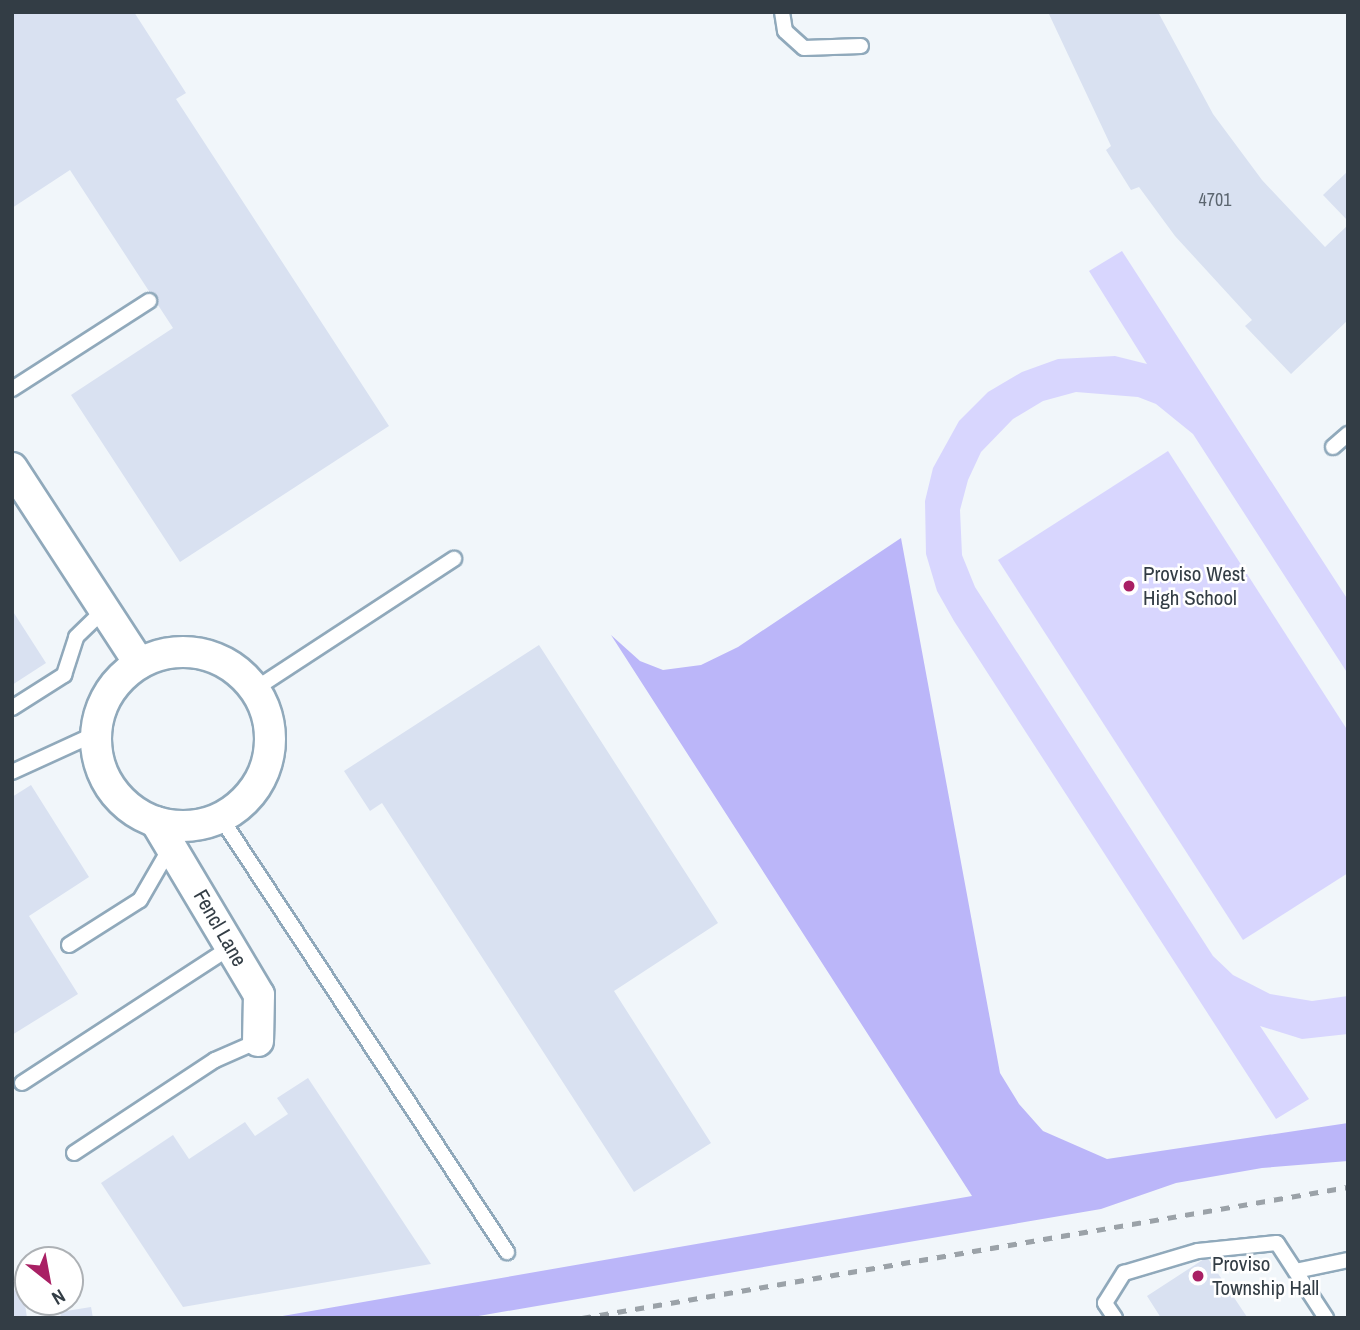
<!DOCTYPE html>
<html>
<head>
<meta charset="utf-8">
<style>
  body { margin:0 }
  #map { position:relative; width:1360px; height:1330px; overflow:hidden; background:#f1f6fa; font-family:"Archivo Narrow",sans-serif }
  div>[style] { position:absolute }
  .green>* { inset:0; background:#d8d6fe }
  .forest>* { inset:0; background:#bbb6f9 }
  .building>* { inset:0; background:#d9e1f1 }
  .roads { filter:drop-shadow(2px 0 #90a9bb) drop-shadow(-2px 0 #90a9bb) drop-shadow(0 2px #90a9bb) drop-shadow(0 -2px #90a9bb) }
  .lane>* { height:14px; margin:-7px; padding:0 7px; transform-origin:7px; border-radius:7px; background:#fff }
  .street>* { height:30px; margin:-15px; padding:0 15px; transform-origin:15px; border-radius:15px; background:#fff }
  .street>.ring { margin:-15px; padding:0; box-sizing:content-box; background:none; border:30px solid #fff; border-radius:50% }
  .rail>* { height:5px; margin-top:-2.5px; transform-origin:0; background:repeating-linear-gradient(90deg,#9ba2a8 0 9px,transparent 0 18px) }
  .dots>* { width:19px; height:19px; translate:-50% -50%; box-sizing:border-box; border:4px solid #fff; border-radius:50% }
  span { translate:-50% -50%; white-space:nowrap; text-align:center; line-height:1.15; -webkit-text-stroke:5px #fff; paint-order:stroke }
  .number-label { font-size:18px; color:#5c6670 }
  .number-label span { -webkit-text-stroke-width:0 }
  .poi-label { font-size:21px; color:#333d45 }
  .left { translate:0 -50%; text-align:left }
  .street-label { font-size:21px; color:#333d45 }
  .frame { position:absolute; inset:0; border:14px solid #333d45; pointer-events:none }
  .north { position:absolute; left:14px; top:1246px; width:70px; height:70px; box-sizing:border-box; background:#fff; border:2px solid #adb1b5; border-radius:50%; rotate:149deg; font-size:19px; font-weight:700; line-height:28px; text-align:center; color:#333d45 }
  .north::after { content:''; display:block; margin:auto; width:24px; height:32px; background:#a92064; clip-path:polygon(50% 0,100% 100%,50% 72%,0 100%) }
</style>
</head>
<body>
<div id="map">
  <div class="green">
    <i style="clip-path:polygon(1122px 251px,1348px 600px,1348px 674px,1193px 434px,1156px 404px,1138px 397px,1076px 392px,1043px 401px,1013px 419px,981px 452px,968px 480px,960px 510px,962px 555px,975px 587px,1213px 956px,1233px 975px,1270px 994px,1312px 1001px,1348px 996px,1348px 1034px,1302px 1039px,1260px 1026px,1309px 1099px,1276px 1119px,954px 621px,937px 591px,926px 554px,925px 501px,933px 468px,959px 421px,988px 392px,1022px 372px,1058px 359px,1115px 356px,1147px 364px,1089px 271px)"></i>
    <i style="clip-path:polygon(1168px 451px,1348px 731px,1348px 873px,1243px 940px,998px 560px)"></i>
  </div>
  <div class="forest">
    <i style="clip-path:polygon(901px 538px,1000px 1073px,1019px 1104px,1043px 1131px,1107px 1159px,1348px 1123px,1348px 1161px,1262px 1168px,1176px 1183px,1101px 1209px,467px 1318px,271px 1318px,972px 1196px,611px 635px,640px 661px,663px 670px,701px 665px,738px 647px)"></i>
  </div>
  <div class="building">
    <i style="clip-path:polygon(12px 12px,134px 12px,186px 93px,176px 99px,389px 426px,180px 562px,71px 395px,173px 328px,70px 170px,12px 208px)"></i>
    <i style="clip-path:polygon(1048px 12px,1158px 12px,1213px 114px,1262px 180px,1325px 247px,1348px 225px,1348px 320px,1291px 374px,1245px 326px,1252px 320px,1175px 236px,1139px 187px,1131px 190px,1106px 150px,1111px 146px)"></i>
    <i style="clip-path:polygon(1348px 171px,1348px 221px,1323px 195px)"></i>
    <i style="clip-path:polygon(12px 610px,46px 663px,12px 685px)"></i>
    <i style="clip-path:polygon(539px 645px,718px 923px,614px 991px,711px 1143px,634px 1192px,382px 803px,370px 811px,344px 771px)"></i>
    <i style="clip-path:polygon(31px 785px,89px 877px,29px 916px,78px 994px,12px 1035px,12px 797px)"></i>
    <i style="clip-path:polygon(308px 1078px,431px 1264px,183px 1307px,101px 1183px,173px 1135px,189px 1159px,245px 1122px,255px 1136px,288px 1114px,277px 1098px)"></i>
    <i style="clip-path:polygon(1207px 1257px,1247px 1317px,1253px 1318px,1161px 1318px,1147px 1296px)"></i>
    <i style="clip-path:polygon(12px 1285px,15px 1291px,23px 1290px,27px 1318px,12px 1318px)"></i>
    <i style="clip-path:polygon(91px 1307px,93px 1318px,61px 1318px,60px 1312px)"></i>
  </div>
  <div class="roads">
    <div class="lane">
      <i style="left:782px;top:12px;width:19px;rotate:81deg"></i>
      <i style="left:785px;top:31px;width:25px;rotate:42deg"></i>
      <i style="left:804px;top:48px;width:57px;rotate:-2deg"></i>
      <i style="left:12px;top:389px;width:163px;rotate:-32.7deg"></i>
      <i style="left:1333px;top:447px;width:20px;rotate:-41deg"></i>
      <i style="left:255px;top:689px;width:238px;rotate:-33.2deg"></i>
      <i style="left:12px;top:708px;width:62px;rotate:-32.4deg"></i>
      <i style="left:64px;top:675px;width:40px;rotate:-72deg"></i>
      <i style="left:76px;top:637px;width:39px;rotate:-44deg"></i>
      <i style="left:12px;top:772px;width:91px;rotate:-24.6deg"></i>
      <i style="left:221px;top:818px;width:520px;rotate:56.62deg"></i>
      <i style="left:69px;top:945px;width:84px;rotate:-32.4deg"></i>
      <i style="left:140px;top:900px;width:60px;rotate:-60deg"></i>
      <i style="left:22px;top:1083px;width:249px;rotate:-33.1deg"></i>
      <i style="left:74px;top:1153px;width:169px;rotate:-33.4deg"></i>
      <i style="left:215px;top:1060px;width:47px;rotate:-23.8deg"></i>
      <i style="left:1296px;top:1271px;width:53px;rotate:-11.9deg"></i>
      <i style="left:1115px;top:1318px;width:18px;rotate:-124deg"></i>
      <i style="left:1105px;top:1303px;width:36px;rotate:-58deg"></i>
      <i style="left:1124px;top:1273px;width:77px;rotate:-16.6deg"></i>
      <i style="left:1198px;top:1251px;width:79px;rotate:-5.8deg"></i>
      <i style="left:1277px;top:1243px;width:90px;rotate:56.8deg"></i>
    </div>
    <div class="street">
      <i style="left:12px;top:468px;width:233px;rotate:56.9deg"></i>
      <i class="ring" style="left:96px;top:652px;width:144px;height:144px"></i>
      <i style="left:156px;top:822px;width:201px;rotate:59.2deg"></i>
      <i style="left:259px;top:995px;width:46px;rotate:91.2deg"></i>
    </div>
  </div>
  <div class="rail">
    <i style="left:582px;top:1318px;width:777px;rotate:-9.7deg"></i>
  </div>
  <div class="dots">
    <i style="left:1129px;top:586px;background:#a92064"></i>
    <i style="left:1198px;top:1276px;background:#a92064"></i>
  </div>
  <div class="number-label">
    <span style="left:1215px;top:200px">4701</span>
  </div>
  <div class="poi-label">
    <span class="left" style="left:1143px;top:586px">Proviso West<br>High School</span>
    <span class="left" style="left:1212px;top:1276px">Proviso<br>Township Hall</span>
  </div>
  <div class="street-label">
    <span style="left:220px;top:928px;rotate:60deg">Fencl Lane</span>
  </div>
  <div class="frame"></div>
  <div class="north">N</div>
</div>
</body>
</html>
